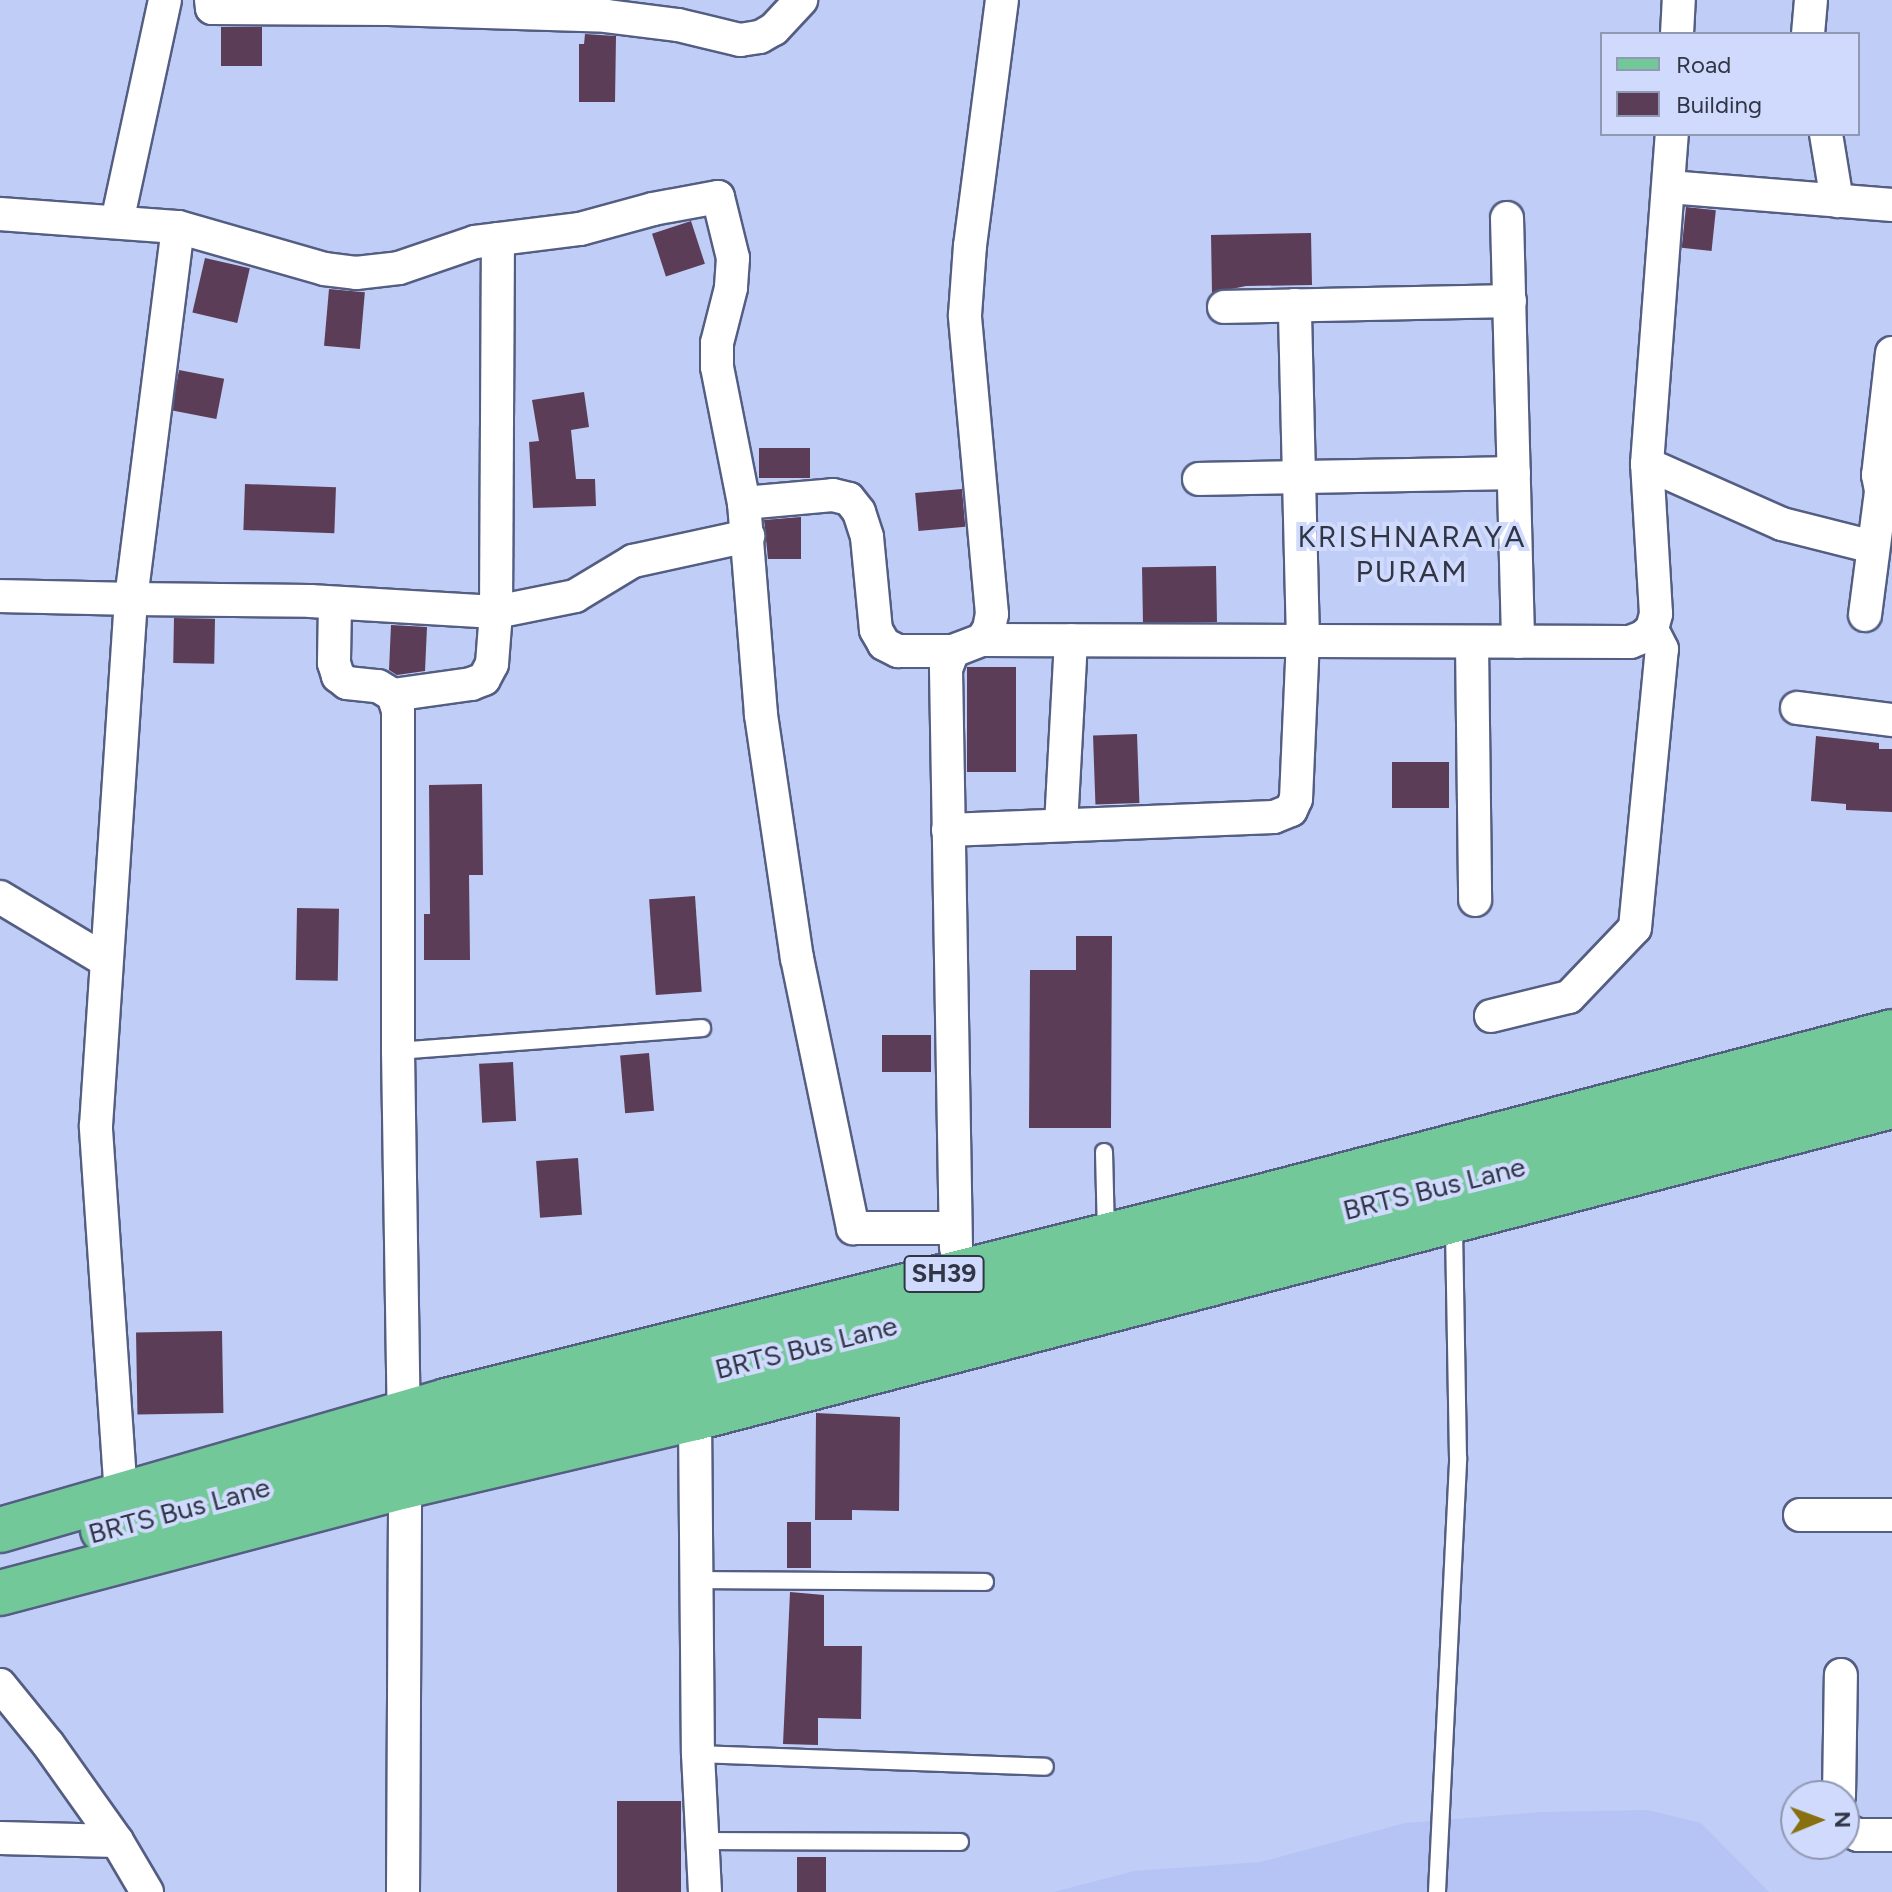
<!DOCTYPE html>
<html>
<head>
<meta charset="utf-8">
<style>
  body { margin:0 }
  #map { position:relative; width:1892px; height:1892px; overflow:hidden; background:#c0cdf6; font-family:Figtree,sans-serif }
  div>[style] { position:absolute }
  .built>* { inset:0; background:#b5c4f4 }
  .building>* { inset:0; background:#5c3d57; transform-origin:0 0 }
  .roads { filter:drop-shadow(2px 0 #545e82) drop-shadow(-2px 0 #545e82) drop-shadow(0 2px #545e82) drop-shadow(0 -2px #545e82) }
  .service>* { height:16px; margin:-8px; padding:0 8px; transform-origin:8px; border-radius:8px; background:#fff }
  .minor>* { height:32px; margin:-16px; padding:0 16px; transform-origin:16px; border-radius:16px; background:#fff }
  .primary>* { height:44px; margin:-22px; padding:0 22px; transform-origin:22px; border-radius:22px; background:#73c899 }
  span { translate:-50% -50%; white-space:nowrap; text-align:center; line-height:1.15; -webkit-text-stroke:8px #d0dafc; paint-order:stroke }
  .shield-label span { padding:2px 6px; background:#d0dafc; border:2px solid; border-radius:6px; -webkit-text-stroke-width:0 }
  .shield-label { font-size:26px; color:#313646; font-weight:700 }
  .street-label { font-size:28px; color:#313646 }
  .neighbourhood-label { font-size:30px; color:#313646; letter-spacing:2px }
  .legend { position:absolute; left:1600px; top:32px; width:260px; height:104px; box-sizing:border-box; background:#d0dafc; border:2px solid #9098b3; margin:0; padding:10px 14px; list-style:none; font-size:24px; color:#313646 }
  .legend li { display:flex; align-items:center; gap:16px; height:40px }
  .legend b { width:40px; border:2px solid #9098b3 }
  .north { position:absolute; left:1780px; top:1780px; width:80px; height:80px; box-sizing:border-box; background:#d0dafc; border:2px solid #9098b3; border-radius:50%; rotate:89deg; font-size:22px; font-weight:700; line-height:32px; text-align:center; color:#313646 }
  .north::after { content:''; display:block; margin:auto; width:28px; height:36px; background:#886f0f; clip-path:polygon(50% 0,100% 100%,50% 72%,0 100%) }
</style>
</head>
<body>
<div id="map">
  <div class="built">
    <i style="clip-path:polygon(1648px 1810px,1701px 1823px,1769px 1892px,1054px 1892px,1134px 1871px,1261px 1862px,1405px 1823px,1542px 1812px)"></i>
  </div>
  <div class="building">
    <i style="left:221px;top:27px;width:41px;height:39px"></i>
    <i style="clip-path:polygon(585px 34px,616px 36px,615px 102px,579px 102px,579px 44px,584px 44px)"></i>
    <i style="left:1686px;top:207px;width:30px;height:41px;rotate:6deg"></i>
    <i style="left:691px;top:221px;width:45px;height:41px;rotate:72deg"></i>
    <i style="clip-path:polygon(1311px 233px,1312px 285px,1246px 286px,1212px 293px,1211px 235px)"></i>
    <i style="left:205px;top:258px;width:46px;height:56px;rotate:13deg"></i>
    <i style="left:329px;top:289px;width:36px;height:57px;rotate:5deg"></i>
    <i style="left:179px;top:370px;width:46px;height:41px;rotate:11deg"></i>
    <i style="clip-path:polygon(584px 392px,589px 427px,571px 430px,576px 479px,595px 479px,596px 506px,533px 508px,529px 442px,539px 441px,532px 400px)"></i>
    <i style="left:810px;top:448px;width:30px;height:51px;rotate:90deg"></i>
    <i style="left:245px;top:484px;width:91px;height:46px;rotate:2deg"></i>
    <i style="left:962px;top:489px;width:38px;height:47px;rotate:85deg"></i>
    <i style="clip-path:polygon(801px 517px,801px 559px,768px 559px,764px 520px)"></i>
    <i style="left:1216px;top:566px;width:56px;height:74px;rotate:89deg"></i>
    <i style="left:174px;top:618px;width:41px;height:45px;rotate:1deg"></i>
    <i style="clip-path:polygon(391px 625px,427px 627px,425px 671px,397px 675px,389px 670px)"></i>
    <i style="left:967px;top:667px;width:49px;height:105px"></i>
    <i style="left:1137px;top:734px;width:69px;height:44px;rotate:88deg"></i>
    <i style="clip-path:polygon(1816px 736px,1879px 743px,1879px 749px,1892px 749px,1892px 812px,1846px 810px,1846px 804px,1811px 801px)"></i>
    <i style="left:1392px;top:762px;width:57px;height:46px"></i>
    <i style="clip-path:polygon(482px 784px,483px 875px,469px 875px,470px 960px,424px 960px,424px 914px,430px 914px,429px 785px)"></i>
    <i style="left:695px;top:896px;width:96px;height:46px;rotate:86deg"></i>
    <i style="left:297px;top:908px;width:42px;height:72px;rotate:1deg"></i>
    <i style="clip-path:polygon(1076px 936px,1112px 936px,1111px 1128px,1029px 1128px,1030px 970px,1076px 970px)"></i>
    <i style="left:882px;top:1035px;width:49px;height:37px"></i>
    <i style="left:649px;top:1053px;width:58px;height:29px;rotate:85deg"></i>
    <i style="left:513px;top:1062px;width:59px;height:34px;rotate:87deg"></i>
    <i style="left:578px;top:1158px;width:57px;height:42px;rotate:86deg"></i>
    <i style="left:222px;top:1331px;width:82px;height:86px;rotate:89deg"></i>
    <i style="clip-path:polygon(816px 1413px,900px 1417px,899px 1511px,852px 1510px,852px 1520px,815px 1520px)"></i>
    <i style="left:787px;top:1522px;width:24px;height:46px"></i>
    <i style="clip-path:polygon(790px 1592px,824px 1595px,824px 1646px,862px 1646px,861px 1719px,818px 1718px,818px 1745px,783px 1744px)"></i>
    <i style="left:681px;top:1801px;width:91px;height:64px;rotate:90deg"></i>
    <i style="left:797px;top:1857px;width:29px;height:35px"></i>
  </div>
  <div class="roads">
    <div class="service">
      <i style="left:398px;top:1051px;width:305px;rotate:-4.3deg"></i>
      <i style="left:1104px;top:1152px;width:81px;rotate:88.6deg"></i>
      <i style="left:698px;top:1580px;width:287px;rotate:0.4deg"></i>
      <i style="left:698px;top:1754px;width:347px;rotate:2.1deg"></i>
      <i style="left:703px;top:1841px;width:257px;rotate:0.2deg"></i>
      <i style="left:1437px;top:1892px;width:435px;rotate:-87.2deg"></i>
      <i style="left:1458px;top:1458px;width:236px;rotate:-91deg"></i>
    </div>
    <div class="minor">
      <i style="left:211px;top:0;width:8px;rotate:83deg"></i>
      <i style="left:212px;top:8px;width:177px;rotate:0.3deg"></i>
      <i style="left:389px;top:9px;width:217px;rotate:1.8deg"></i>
      <i style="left:606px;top:16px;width:73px;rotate:7.1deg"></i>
      <i style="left:678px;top:25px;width:64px;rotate:13.6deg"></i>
      <i style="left:740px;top:40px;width:20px;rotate:-9deg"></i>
      <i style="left:760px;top:37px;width:16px;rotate:-30deg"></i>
      <i style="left:774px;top:29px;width:40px;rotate:-47deg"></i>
      <i style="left:1677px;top:34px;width:34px;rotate:-87deg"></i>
      <i style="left:1808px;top:34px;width:34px;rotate:-85deg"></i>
      <i style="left:1826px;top:134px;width:68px;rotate:80.7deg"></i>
      <i style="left:1669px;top:187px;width:224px;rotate:4.6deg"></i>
      <i style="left:0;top:214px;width:178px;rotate:4.2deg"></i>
      <i style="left:178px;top:227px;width:375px;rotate:97.2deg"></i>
      <i style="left:131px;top:599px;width:131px;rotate:-178.7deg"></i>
      <i style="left:1507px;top:218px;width:424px;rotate:88.5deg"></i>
      <i style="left:117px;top:222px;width:227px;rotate:-77.8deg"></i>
      <i style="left:178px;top:227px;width:152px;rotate:16deg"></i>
      <i style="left:324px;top:269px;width:32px;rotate:7deg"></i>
      <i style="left:356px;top:273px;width:43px;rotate:-6.6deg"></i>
      <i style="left:399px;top:268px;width:80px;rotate:-18.9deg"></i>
      <i style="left:475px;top:242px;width:106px;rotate:-7.1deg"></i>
      <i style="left:580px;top:229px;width:76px;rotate:-15.3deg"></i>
      <i style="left:653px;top:209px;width:66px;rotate:-10.5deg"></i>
      <i style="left:718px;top:197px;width:63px;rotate:76.2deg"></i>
      <i style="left:733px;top:258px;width:30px;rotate:94deg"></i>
      <i style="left:731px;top:288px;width:57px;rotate:104.3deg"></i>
      <i style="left:717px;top:343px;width:24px;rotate:90deg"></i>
      <i style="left:717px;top:367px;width:139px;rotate:78.8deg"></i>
      <i style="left:744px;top:503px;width:213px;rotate:85.4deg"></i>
      <i style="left:761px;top:715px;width:246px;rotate:81.6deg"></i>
      <i style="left:797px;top:958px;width:276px;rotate:78.3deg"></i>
      <i style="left:853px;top:1228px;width:102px"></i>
      <i style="left:1224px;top:307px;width:286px;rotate:-1.2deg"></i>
      <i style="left:1892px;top:353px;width:123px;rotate:96.5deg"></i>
      <i style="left:1878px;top:475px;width:16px;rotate:79deg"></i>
      <i style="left:1881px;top:491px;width:13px;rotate:32deg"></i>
      <i style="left:1647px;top:464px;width:148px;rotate:24deg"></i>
      <i style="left:1782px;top:524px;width:94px;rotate:14.2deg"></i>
      <i style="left:1199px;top:479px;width:315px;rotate:-1.1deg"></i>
      <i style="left:744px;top:503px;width:89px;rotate:-5.1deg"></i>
      <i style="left:833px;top:495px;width:16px;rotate:14deg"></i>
      <i style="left:849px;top:499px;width:16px;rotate:52deg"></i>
      <i style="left:859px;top:512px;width:26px;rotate:72deg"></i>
      <i style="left:867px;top:537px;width:93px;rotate:84.5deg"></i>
      <i style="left:876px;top:630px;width:16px;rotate:60deg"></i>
      <i style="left:884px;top:644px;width:16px;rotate:27deg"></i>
      <i style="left:898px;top:651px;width:55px"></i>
      <i style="left:335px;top:603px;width:60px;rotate:91deg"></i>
      <i style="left:334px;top:663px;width:14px;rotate:73deg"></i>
      <i style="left:338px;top:676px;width:11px;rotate:38deg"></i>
      <i style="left:347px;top:683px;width:31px;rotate:6deg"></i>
      <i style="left:378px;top:686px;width:17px;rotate:31deg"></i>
      <i style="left:393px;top:695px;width:16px;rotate:72deg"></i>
      <i style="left:398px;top:710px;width:341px;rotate:90deg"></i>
      <i style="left:398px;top:1051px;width:362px;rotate:89.1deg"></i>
      <i style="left:1865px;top:615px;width:125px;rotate:-82.6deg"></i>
      <i style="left:982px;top:640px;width:648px;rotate:0.18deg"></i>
      <i style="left:1630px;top:642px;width:14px;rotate:-21deg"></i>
      <i style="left:1643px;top:637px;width:12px;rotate:-42deg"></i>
      <i style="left:1652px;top:629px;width:16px;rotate:-75deg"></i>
      <i style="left:1656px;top:614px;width:150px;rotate:-93.4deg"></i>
      <i style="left:1647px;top:464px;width:331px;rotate:-85.7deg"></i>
      <i style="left:1472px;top:642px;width:258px;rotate:89.3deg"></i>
      <i style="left:393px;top:695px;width:79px;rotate:-8deg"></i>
      <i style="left:471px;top:684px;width:14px;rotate:-21deg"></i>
      <i style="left:484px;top:679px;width:17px;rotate:-62deg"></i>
      <i style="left:492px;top:664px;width:52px;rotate:-85.6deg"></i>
      <i style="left:496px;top:612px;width:373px;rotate:-89.7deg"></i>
      <i style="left:1797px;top:708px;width:96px;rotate:7.2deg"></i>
      <i style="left:1061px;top:825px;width:185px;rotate:-86.9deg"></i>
      <i style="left:948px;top:830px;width:326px;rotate:-2.3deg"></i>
      <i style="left:1274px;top:817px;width:18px;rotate:-22deg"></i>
      <i style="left:1291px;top:810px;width:12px;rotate:-66deg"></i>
      <i style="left:1296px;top:799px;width:158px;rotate:-87.5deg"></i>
      <i style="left:1303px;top:641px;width:336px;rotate:-91.4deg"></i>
      <i style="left:0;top:897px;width:122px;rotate:31deg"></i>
      <i style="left:1491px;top:1016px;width:80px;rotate:-13.7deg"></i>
      <i style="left:1569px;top:997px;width:95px;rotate:-46.3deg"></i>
      <i style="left:1635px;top:928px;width:280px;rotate:-84.5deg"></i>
      <i style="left:1662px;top:649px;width:22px;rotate:-117deg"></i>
      <i style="left:956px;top:1248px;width:579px;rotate:-90.99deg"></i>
      <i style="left:946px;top:669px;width:19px;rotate:-69deg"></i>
      <i style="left:953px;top:651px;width:31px;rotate:-21deg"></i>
      <i style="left:982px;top:640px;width:13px;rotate:-58deg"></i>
      <i style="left:989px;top:629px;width:15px;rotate:-79deg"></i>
      <i style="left:992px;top:614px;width:300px;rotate:-95.2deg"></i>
      <i style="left:965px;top:315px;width:69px;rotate:-85.9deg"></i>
      <i style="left:970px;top:246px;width:248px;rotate:-82.6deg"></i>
      <i style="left:695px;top:1418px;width:336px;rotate:89.5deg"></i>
      <i style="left:698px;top:1754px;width:138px;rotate:87.1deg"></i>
      <i style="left:121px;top:1496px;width:371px;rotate:-93.9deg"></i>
      <i style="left:96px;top:1126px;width:528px;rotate:-86.2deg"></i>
      <i style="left:131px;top:599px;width:179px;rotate:0.6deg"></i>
      <i style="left:310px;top:601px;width:186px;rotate:3.4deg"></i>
      <i style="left:496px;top:612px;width:81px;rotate:-11.4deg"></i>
      <i style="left:575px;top:596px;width:68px;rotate:-31.1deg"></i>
      <i style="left:633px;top:561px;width:118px;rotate:-12.3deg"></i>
      <i style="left:1800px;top:1515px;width:92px"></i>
      <i style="left:0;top:1685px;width:76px;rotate:50.9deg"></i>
      <i style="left:48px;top:1744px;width:119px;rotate:54.6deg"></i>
      <i style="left:117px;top:1841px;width:59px;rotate:59.5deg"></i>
      <i style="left:1839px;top:1796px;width:121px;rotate:-89.1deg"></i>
      <i style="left:1844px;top:1829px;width:15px;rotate:23deg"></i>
      <i style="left:1858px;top:1835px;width:34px"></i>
      <i style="left:0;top:1838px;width:117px;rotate:1.5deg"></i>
      <i style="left:403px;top:1892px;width:406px;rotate:-89.7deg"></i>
    </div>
    <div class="primary">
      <i style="left:0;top:1530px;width:464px;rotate:-16.1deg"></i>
      <i style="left:446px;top:1401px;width:836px;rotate:-14.05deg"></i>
      <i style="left:1257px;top:1198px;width:656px;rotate:-14.65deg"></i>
      <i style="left:103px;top:1530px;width:313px;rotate:-15.2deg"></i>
      <i style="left:405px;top:1448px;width:1534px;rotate:-14.23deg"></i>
      <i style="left:0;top:1593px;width:419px;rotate:-14.8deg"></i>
      <i style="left:405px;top:1486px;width:298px;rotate:-13.2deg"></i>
      <i style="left:695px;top:1418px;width:1237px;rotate:-14.61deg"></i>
    </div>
  </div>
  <div class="shield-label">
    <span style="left:944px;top:1274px">SH39</span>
  </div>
  <div class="street-label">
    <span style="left:1434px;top:1188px;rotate:-14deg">BRTS Bus Lane</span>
    <span style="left:806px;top:1347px;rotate:-14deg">BRTS Bus Lane</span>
    <span style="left:179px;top:1510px;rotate:-15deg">BRTS Bus Lane</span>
  </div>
  <div class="neighbourhood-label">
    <span style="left:1412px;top:554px">KRISHNARAYA<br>PURAM</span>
  </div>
  <ul class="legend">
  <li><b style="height:10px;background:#73c899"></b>Road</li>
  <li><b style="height:22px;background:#5c3d57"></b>Building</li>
  </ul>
  <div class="north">N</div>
</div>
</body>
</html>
